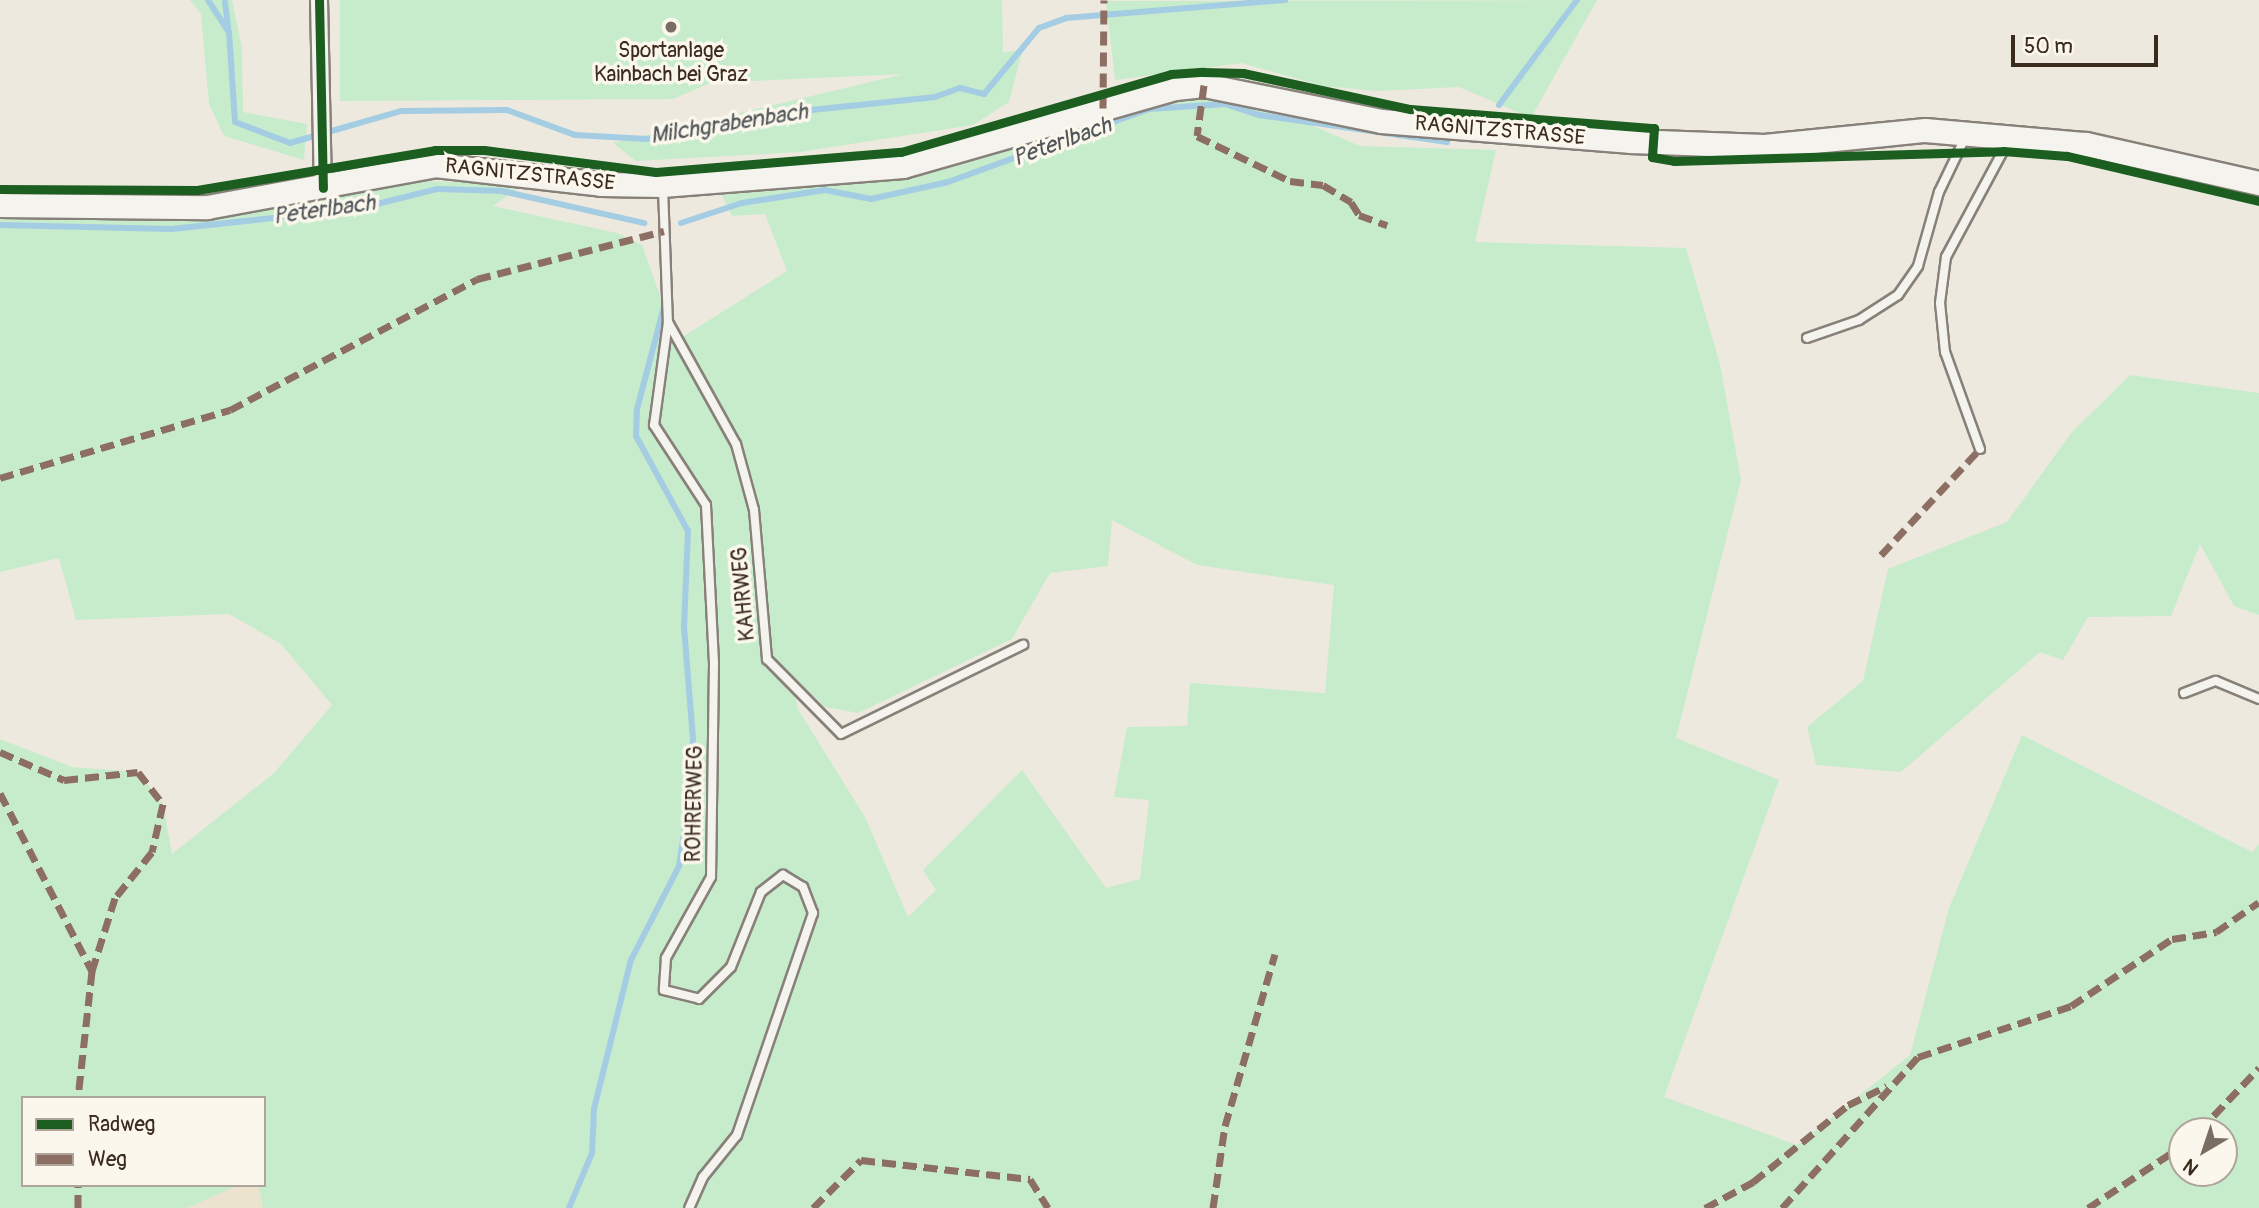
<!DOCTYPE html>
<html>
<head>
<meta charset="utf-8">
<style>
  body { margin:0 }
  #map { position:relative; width:2259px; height:1208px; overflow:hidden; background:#eee9df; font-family:Pangolin,sans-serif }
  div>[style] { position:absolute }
  .built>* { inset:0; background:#ece3cf }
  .green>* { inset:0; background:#c6eccc }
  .stream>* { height:6px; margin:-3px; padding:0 3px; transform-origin:3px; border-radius:3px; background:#a4cde3 }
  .roads { filter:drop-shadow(2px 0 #87817a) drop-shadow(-2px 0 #87817a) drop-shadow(0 2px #87817a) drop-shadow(0 -2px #87817a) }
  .lane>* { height:8px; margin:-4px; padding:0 4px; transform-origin:4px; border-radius:4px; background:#f5f3ee }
  .street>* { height:16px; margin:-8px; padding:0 8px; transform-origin:8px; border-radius:8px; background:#f5f3ee }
  .secondary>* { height:23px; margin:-11.5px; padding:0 11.5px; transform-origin:11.5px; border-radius:11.5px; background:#f5f3ee }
  .quiet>* { height:7px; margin-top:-3.5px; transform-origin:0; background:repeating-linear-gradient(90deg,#8d6e63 0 14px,transparent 0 21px) }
  .cycleway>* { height:9px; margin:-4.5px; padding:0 4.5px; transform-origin:4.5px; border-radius:4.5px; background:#1b5e20 }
  .dots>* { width:19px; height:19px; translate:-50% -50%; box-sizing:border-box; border:4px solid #fbf7ec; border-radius:50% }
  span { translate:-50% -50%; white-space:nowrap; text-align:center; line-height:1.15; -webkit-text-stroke:7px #fbf7ec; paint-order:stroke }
  .poi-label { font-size:21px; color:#3b2a1e }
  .street-label { font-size:21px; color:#3b2a1e }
  .water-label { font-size:23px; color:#51575a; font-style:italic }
  .legend { position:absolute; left:21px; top:1096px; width:245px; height:91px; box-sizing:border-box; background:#fbf7ec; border:2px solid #aea59a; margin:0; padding:9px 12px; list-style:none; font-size:21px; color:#3b2a1e }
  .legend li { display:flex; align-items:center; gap:14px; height:35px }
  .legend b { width:35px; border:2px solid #aea59a }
  .north { position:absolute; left:2168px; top:1117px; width:70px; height:70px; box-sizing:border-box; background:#fbf7ec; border:2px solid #aea59a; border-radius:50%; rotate:219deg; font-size:19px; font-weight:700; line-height:28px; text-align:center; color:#3b2a1e }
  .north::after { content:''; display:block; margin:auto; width:24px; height:32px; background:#7a6d62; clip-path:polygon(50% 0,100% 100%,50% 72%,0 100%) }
  .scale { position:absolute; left:2011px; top:35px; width:147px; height:32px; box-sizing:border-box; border:4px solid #3b2a1e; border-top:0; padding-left:9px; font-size:21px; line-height:24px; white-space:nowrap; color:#3b2a1e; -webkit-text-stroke:5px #fbf7ec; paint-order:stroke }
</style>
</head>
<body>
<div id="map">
  <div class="built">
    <i style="clip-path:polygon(239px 1185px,258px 1185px,263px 1208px,187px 1208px)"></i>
  </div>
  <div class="green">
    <i style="clip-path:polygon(190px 0,232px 0,242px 48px,243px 112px,307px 124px,304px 160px,224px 136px,209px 104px,201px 14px)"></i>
    <i style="clip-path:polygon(340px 0,1002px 0,1003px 53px,1023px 49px,1009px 102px,973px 125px,800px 152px,636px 161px,613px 143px,904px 74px,710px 83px,673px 99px,340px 101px)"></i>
    <i style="clip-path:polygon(1597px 0,1531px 118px,1459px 87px,1377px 91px,1323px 86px,1242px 63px,1115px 80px,1106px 1px)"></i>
    <i style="clip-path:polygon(evenodd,1204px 94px,1257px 102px,1360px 146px,1496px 150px,1475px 242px,1686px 248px,1720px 364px,1741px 480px,1676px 738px,1779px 780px,1664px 1097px,1797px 1145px,1910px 1055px,1949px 908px,2022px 735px,2252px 852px,2259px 844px,2259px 1208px,263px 1208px,258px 1185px,264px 1185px,264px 1098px,23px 1098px,23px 1185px,239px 1185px,187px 1208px,0 1208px,0 739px,72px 767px,138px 772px,163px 804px,172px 854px,274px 773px,332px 705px,281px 644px,229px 614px,76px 620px,59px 558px,0 572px,0 217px,192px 219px,429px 181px,523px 185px,493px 206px,617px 233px,642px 245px,676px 341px,787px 271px,765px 214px,732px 216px,722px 195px,981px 159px,1143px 105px,1204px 94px,1112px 520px,1197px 565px,1334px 585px,1325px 693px,1190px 683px,1187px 726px,1127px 727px,1114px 797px,1149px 800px,1140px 879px,1106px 888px,1022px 770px,923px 870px,936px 890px,908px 917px,865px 817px,798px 709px,791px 674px,825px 707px,858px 713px,1012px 639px,1050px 573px,1108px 566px,1112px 520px,1204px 94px,2182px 1131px,2224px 1131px,2224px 1173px,2182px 1173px,2182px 1131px)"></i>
    <i style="clip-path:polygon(2130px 375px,2259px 393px,2259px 615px,2234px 606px,2200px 544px,2171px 616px,2088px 617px,2063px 660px,2040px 652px,1901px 772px,1816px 765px,1807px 727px,1863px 681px,1888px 569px,2007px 522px,2071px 433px)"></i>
  </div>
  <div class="stream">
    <i style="left:208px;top:0;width:38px;rotate:57deg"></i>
    <i style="left:229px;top:32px;width:90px;rotate:86.2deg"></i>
    <i style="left:235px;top:122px;width:59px;rotate:20.9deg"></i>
    <i style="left:290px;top:143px;width:116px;rotate:-16.1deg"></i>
    <i style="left:401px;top:111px;width:106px;rotate:-0.5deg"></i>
    <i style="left:507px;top:110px;width:72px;rotate:20.2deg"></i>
    <i style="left:575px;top:135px;width:72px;rotate:3.2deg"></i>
    <i style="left:647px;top:139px;width:167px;rotate:-10deg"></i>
    <i style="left:811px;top:110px;width:125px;rotate:-6deg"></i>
    <i style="left:935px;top:97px;width:27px;rotate:-20deg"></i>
    <i style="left:960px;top:88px;width:25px;rotate:14deg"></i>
    <i style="left:984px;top:94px;width:86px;rotate:-50.2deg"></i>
    <i style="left:1039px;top:28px;width:29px;rotate:-20deg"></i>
    <i style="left:1066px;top:18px;width:220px;rotate:-4.7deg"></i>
    <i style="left:225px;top:2px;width:26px;rotate:83deg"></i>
    <i style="left:1499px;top:105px;width:131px;rotate:-53.4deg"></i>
    <i style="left:681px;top:223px;width:64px;rotate:-18.2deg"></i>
    <i style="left:742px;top:203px;width:84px;rotate:-8.9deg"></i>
    <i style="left:825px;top:190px;width:47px;rotate:11.1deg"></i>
    <i style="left:871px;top:199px;width:79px;rotate:-12.4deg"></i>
    <i style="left:948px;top:182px;width:214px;rotate:-20deg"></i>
    <i style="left:1149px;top:109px;width:76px;rotate:-3.8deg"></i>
    <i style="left:1225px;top:104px;width:36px;rotate:18deg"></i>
    <i style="left:1259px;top:115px;width:190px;rotate:8.2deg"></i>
    <i style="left:0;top:225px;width:172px;rotate:1.3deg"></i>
    <i style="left:172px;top:229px;width:186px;rotate:-6.2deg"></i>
    <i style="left:357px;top:209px;width:82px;rotate:-14deg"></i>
    <i style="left:437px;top:189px;width:65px;rotate:1.8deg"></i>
    <i style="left:502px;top:191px;width:146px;rotate:12.7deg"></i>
    <i style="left:569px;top:1208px;width:60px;rotate:-67.3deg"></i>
    <i style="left:592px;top:1153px;width:44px;rotate:-87.4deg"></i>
    <i style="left:594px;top:1109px;width:154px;rotate:-76.1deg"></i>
    <i style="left:631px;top:960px;width:106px;rotate:-62.9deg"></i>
    <i style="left:679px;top:866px;width:53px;rotate:-81.3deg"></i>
    <i style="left:687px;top:814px;width:75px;rotate:-85.4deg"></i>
    <i style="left:693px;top:739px;width:112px;rotate:-94.6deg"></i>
    <i style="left:684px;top:627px;width:96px;rotate:-87.6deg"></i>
    <i style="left:688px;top:531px;width:108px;rotate:-118.7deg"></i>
    <i style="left:636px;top:436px;width:27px;rotate:-88deg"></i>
    <i style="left:637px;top:409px;width:106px;rotate:-75.2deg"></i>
  </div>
  <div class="roads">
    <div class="lane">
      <i style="left:663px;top:188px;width:134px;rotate:87.9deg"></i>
      <i style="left:668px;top:322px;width:104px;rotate:97.7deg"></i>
      <i style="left:654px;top:425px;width:95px;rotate:57deg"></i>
      <i style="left:706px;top:505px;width:159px;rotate:87.1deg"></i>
      <i style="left:714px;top:664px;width:213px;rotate:90.8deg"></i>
      <i style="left:711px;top:877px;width:93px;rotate:119.1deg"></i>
      <i style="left:666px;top:958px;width:32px;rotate:94deg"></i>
      <i style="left:664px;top:990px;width:36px;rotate:14deg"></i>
      <i style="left:699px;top:999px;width:45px;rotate:-45deg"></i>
      <i style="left:731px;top:967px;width:81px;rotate:-68.2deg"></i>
      <i style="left:761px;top:892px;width:28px;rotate:-38deg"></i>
      <i style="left:783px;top:875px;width:23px;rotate:31deg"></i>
      <i style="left:803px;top:887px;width:28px;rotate:69deg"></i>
      <i style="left:813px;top:913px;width:235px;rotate:108.9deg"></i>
      <i style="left:737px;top:1135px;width:54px;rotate:129deg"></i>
      <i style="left:703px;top:1177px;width:34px;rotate:114deg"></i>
      <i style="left:668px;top:322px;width:140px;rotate:60.9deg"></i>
      <i style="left:736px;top:444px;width:68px;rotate:74.7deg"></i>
      <i style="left:754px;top:510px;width:150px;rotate:85deg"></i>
      <i style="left:767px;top:659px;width:105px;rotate:45.4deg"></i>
      <i style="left:841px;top:734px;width:203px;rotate:-26.1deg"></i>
      <i style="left:1807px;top:338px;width:55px;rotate:-19.1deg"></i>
      <i style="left:1859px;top:320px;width:46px;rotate:-32.7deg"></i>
      <i style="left:1898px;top:295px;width:35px;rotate:-55deg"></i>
      <i style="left:1918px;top:266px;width:77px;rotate:-74.2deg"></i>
      <i style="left:1939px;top:192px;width:62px;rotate:-64.3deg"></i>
      <i style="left:1980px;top:449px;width:103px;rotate:-109.8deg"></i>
      <i style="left:1945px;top:352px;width:49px;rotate:-95.8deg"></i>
      <i style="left:1940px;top:303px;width:46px;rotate:-82.6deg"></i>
      <i style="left:1946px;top:257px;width:133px;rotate:-61.7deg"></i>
      <i style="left:2184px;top:693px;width:34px;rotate:-21deg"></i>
      <i style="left:2216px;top:681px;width:47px;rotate:22.7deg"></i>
    </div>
    <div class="street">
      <i style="left:319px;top:0;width:188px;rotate:88.8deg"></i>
    </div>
    <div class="secondary">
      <i style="left:0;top:205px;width:207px;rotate:0.6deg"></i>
      <i style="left:207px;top:207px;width:232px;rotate:-10.4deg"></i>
      <i style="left:435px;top:165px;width:167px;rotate:6.5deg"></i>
      <i style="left:601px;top:184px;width:61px;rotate:0.9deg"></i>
      <i style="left:662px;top:185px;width:242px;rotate:-4.5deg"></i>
      <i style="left:903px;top:166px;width:283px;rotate:-16deg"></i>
      <i style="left:1175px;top:88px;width:29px;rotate:-6deg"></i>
      <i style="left:1204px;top:85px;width:181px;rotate:11.5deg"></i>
      <i style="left:1381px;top:121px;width:251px;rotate:4.6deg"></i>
      <i style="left:1631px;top:141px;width:133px;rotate:2.2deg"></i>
      <i style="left:1764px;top:146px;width:162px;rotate:-5.7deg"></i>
      <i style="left:1925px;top:130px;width:162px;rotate:5deg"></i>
      <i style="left:2086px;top:144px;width:177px;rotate:12.7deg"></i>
    </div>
  </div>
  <div class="quiet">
    <i style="left:1204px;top:85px;width:51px;rotate:97.8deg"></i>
    <i style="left:1197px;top:136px;width:103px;rotate:25.8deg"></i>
    <i style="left:1290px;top:181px;width:33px;rotate:7deg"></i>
    <i style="left:1323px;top:185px;width:33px;rotate:31deg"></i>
    <i style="left:1351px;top:202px;width:15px;rotate:58deg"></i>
    <i style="left:1359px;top:215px;width:30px;rotate:20deg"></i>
    <i style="left:1103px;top:108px;width:108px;rotate:-89.5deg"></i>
    <i style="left:0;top:478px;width:240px;rotate:-16.5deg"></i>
    <i style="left:230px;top:410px;width:280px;rotate:-27.9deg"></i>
    <i style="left:477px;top:279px;width:193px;rotate:-14.4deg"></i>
    <i style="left:1881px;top:555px;width:145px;rotate:-47deg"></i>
    <i style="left:0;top:752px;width:70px;rotate:23.6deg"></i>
    <i style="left:64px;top:780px;width:74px;rotate:-6.2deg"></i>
    <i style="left:138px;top:772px;width:41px;rotate:52deg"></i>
    <i style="left:163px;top:804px;width:49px;rotate:102.9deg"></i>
    <i style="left:152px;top:852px;width:59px;rotate:128.8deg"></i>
    <i style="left:115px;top:898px;width:77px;rotate:107.5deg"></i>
    <i style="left:0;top:793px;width:200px;rotate:62.7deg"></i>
    <i style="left:92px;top:971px;width:128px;rotate:96.3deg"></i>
    <i style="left:2199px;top:1131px;width:87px;rotate:-46.4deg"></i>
    <i style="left:78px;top:1208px;width:23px;rotate:-90deg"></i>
    <i style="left:813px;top:1208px;width:68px;rotate:-45deg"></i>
    <i style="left:861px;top:1160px;width:170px;rotate:6.4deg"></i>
    <i style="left:1030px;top:1179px;width:34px;rotate:58deg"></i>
    <i style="left:1213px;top:1208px;width:83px;rotate:-81.7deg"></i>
    <i style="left:1225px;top:1126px;width:179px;rotate:-73.8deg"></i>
    <i style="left:1705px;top:1208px;width:55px;rotate:-28.4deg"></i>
    <i style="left:1753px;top:1182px;width:122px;rotate:-39deg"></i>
    <i style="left:1848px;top:1105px;width:43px;rotate:-26deg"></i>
    <i style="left:1782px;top:1208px;width:203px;rotate:-48deg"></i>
    <i style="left:1918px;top:1057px;width:161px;rotate:-18.4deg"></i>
    <i style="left:2071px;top:1006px;width:121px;rotate:-33.6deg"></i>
    <i style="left:2172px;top:939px;width:45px;rotate:-9deg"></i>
    <i style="left:2216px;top:932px;width:52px;rotate:-34.9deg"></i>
    <i style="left:2088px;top:1208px;width:113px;rotate:-33.4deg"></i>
  </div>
  <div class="cycleway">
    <i style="left:319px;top:0;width:188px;rotate:88.8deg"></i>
    <i style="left:0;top:189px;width:197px;rotate:0.3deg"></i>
    <i style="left:197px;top:190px;width:241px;rotate:-9.5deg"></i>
    <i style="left:435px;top:150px;width:49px"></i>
    <i style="left:484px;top:150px;width:173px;rotate:7.3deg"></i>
    <i style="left:656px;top:172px;width:246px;rotate:-4.7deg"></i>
    <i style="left:901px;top:152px;width:281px;rotate:-16.1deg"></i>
    <i style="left:1171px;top:74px;width:32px;rotate:-4deg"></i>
    <i style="left:1203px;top:72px;width:40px;rotate:1.4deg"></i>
    <i style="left:1243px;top:73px;width:171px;rotate:12.2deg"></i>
    <i style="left:1410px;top:109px;width:245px;rotate:4.5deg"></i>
    <i style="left:1654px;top:128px;width:29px;rotate:94deg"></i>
    <i style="left:1652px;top:157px;width:22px;rotate:10deg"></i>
    <i style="left:1674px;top:161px;width:329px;rotate:-1.7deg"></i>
    <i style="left:2003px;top:151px;width:64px;rotate:4.5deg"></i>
    <i style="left:2067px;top:156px;width:197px;rotate:13.2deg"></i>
  </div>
  <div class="dots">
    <i style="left:671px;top:27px;background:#7a6d62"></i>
  </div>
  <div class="poi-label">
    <span style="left:671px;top:63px">Sportanlage<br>Kainbach bei Graz</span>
  </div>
  <div class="street-label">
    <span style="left:1500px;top:131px;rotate:5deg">RAGNITZSTRASSE</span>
    <span style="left:530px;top:175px;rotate:6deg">RAGNITZSTRASSE</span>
    <span style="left:744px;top:594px;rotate:-95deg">KAHRWEG</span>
    <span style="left:695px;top:804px;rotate:-89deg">ROHRERWEG</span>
  </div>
  <div class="water-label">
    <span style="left:729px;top:124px;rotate:-9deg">Milchgrabenbach</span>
    <span style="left:1062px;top:142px;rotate:-20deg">Peterlbach</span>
    <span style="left:324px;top:210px;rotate:-8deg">Peterlbach</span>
  </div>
  <ul class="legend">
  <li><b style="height:9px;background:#1b5e20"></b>Radweg</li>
  <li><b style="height:9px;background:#8d6e63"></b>Weg</li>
  </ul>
  <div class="north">N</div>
  <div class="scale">50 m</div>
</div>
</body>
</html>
